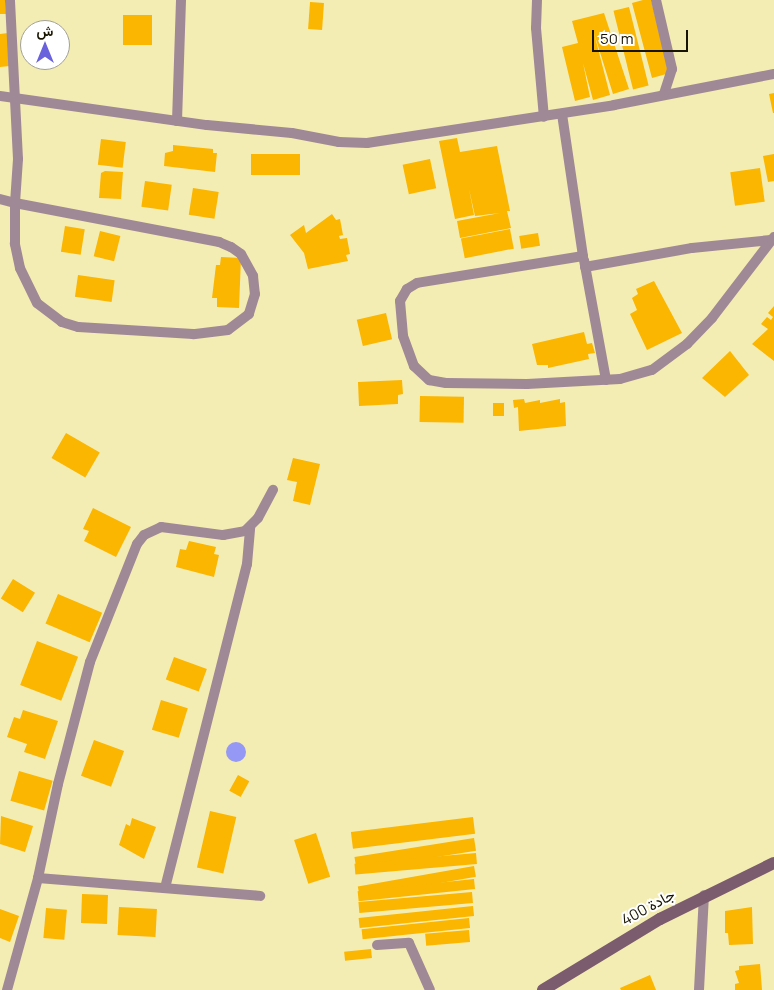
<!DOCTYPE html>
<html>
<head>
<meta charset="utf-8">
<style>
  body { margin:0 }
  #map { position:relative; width:774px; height:990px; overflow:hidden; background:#f4edb3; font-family:Manrope,Vazirmatn,sans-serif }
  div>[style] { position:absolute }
  .water>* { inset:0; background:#9698f5 }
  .round { border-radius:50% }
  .building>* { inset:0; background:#fab600; transform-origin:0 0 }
  .minor>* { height:10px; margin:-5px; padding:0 5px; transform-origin:5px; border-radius:5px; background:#a08996 }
  .secondary>* { height:12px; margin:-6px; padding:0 6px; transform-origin:6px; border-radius:6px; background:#7b5b6e }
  span { translate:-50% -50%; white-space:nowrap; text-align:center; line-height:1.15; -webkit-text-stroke:4px #fff; paint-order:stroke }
  .street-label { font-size:15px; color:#171401 }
  .north { position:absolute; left:20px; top:20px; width:50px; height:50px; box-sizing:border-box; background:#fff; border:1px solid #a2a199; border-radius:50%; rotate:0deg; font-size:14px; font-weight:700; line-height:20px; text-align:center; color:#171401 }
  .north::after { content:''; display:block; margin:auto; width:18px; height:22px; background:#6962dc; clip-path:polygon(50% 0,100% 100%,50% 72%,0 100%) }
  .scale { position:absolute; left:592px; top:30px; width:96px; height:22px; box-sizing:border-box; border:2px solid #171401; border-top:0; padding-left:6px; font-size:15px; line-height:18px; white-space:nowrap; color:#171401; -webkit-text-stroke:4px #fff; paint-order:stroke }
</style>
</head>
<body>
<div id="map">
  <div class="water">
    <i class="round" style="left:226px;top:742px;width:20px;height:20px"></i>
  </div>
  <div class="building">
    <i style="clip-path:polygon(0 0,5px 0,6px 14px,0 14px)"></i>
    <i style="clip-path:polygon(643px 0,651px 0,670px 73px,652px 78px,632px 3px)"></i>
    <i style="left:310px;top:2px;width:14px;height:27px;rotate:4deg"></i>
    <i style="left:629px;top:7px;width:81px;height:16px;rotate:76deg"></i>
    <i style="clip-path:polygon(604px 13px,629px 89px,613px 94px,594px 33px,610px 95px,593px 100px,583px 63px,590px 97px,575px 101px,562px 47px,578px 43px,572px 21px)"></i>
    <i style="left:123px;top:15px;width:29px;height:30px"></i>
    <i style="clip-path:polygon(8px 33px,10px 66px,0 67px,0 34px)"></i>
    <i style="clip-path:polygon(774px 93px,774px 113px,773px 113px,769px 94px)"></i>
    <i style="clip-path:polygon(457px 138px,460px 152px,497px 146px,510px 211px,507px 211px,511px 228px,460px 238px,457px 221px,500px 213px,475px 216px,469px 189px,474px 215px,455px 219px,439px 141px)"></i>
    <i style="left:101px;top:139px;width:25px;height:26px;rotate:7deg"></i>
    <i style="clip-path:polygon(173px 145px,213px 149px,213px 153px,217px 153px,215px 172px,164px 166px,165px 153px,173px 151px)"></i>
    <i style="left:300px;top:154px;width:21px;height:49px;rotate:90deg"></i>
    <i style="clip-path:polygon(774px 154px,774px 181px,768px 182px,763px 156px)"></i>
    <i style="left:430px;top:159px;width:30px;height:28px;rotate:78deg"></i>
    <i style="left:760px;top:168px;width:34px;height:30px;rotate:82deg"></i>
    <i style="clip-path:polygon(105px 171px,123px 172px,121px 199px,99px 198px,101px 173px)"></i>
    <i style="left:145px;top:181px;width:27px;height:26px;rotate:8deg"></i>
    <i style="left:193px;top:188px;width:26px;height:27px;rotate:9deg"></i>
    <i style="clip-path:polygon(332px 214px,336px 220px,340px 219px,343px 235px,339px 236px,340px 239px,347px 238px,350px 254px,346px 255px,348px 261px,308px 269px,304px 253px,290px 235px,304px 225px,306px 233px)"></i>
    <i style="left:65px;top:226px;width:20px;height:26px;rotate:9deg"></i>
    <i style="left:510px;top:229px;width:20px;height:50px;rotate:79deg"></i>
    <i style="left:100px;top:231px;width:21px;height:26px;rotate:14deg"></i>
    <i style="left:538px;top:233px;width:13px;height:19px;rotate:81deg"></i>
    <i style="clip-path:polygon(221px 257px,241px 258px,239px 308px,217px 307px,217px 298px,212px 298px,216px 265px,220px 265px)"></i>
    <i style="left:78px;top:275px;width:37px;height:22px;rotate:8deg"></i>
    <i style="clip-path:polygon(654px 281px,682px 333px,647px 350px,630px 314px,637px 310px,632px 298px,638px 294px,636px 289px)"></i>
    <i style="clip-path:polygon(774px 306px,774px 361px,752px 344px,768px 329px,761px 324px,767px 317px,771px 320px,773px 317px,768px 313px)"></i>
    <i style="left:386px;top:313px;width:27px;height:30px;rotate:77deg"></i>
    <i style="clip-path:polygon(584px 332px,587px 344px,592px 343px,595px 353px,588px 354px,589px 359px,548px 368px,548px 365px,537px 365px,532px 344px)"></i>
    <i style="clip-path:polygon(730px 351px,749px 375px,725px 397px,702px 378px)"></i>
    <i style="clip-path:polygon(402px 380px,403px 394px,398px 395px,398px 404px,359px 406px,358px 382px)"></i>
    <i style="left:420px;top:396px;width:44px;height:26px;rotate:1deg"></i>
    <i style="clip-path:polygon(524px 399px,525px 403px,540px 400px,540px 403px,560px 399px,560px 403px,565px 402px,566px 426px,519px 431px,518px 407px,514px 408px,513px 400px)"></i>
    <i style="left:493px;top:403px;width:11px;height:13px"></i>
    <i style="left:66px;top:433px;width:39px;height:29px;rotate:30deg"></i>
    <i style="clip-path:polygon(293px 458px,320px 464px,310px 505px,293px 501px,297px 482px,287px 480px)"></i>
    <i style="clip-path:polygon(93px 508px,131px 527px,116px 557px,84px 541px,89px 531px,83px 529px)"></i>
    <i style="clip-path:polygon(189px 541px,216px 547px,214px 554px,219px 555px,214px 577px,176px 567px,180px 549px,186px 550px)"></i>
    <i style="left:13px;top:579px;width:26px;height:23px;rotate:32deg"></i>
    <i style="left:58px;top:594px;width:48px;height:32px;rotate:23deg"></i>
    <i style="left:37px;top:641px;width:44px;height:47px;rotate:21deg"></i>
    <i style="left:174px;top:657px;width:35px;height:24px;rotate:20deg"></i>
    <i style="left:161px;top:700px;width:28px;height:31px;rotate:17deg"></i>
    <i style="clip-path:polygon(23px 710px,58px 721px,45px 759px,24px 752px,27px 744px,7px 737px,14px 717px,20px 719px)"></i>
    <i style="left:94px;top:740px;width:32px;height:38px;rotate:20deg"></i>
    <i style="left:19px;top:771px;width:35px;height:31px;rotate:16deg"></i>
    <i style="left:238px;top:775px;width:13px;height:18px;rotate:29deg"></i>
    <i style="left:210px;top:811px;width:27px;height:58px;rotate:13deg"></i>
    <i style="clip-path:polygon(1px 816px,33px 826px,25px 852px,0 844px)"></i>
    <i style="left:473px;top:817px;width:17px;height:123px;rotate:83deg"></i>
    <i style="clip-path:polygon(132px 818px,156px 827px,144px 859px,119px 845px,126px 824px,130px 826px)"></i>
    <i style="left:316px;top:833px;width:46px;height:23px;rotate:72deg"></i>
    <i style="left:474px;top:838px;width:13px;height:121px;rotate:81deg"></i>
    <i style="left:476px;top:853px;width:11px;height:122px;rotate:85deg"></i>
    <i style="left:474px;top:866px;width:11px;height:118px;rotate:80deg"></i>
    <i style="left:474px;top:879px;width:10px;height:117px;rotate:84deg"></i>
    <i style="left:472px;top:892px;width:11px;height:114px;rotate:85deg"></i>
    <i style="left:82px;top:894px;width:26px;height:29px;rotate:2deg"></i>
    <i style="left:473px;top:906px;width:10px;height:115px;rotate:84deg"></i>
    <i style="left:119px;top:907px;width:38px;height:28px;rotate:3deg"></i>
    <i style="clip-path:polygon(752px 907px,753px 944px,729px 945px,728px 933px,725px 933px,725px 911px)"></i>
    <i style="left:46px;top:908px;width:21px;height:30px;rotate:5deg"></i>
    <i style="clip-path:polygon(0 909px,19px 916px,10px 942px,0 938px)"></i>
    <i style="left:469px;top:918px;width:10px;height:108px;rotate:84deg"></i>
    <i style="left:469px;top:930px;width:12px;height:44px;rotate:85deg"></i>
    <i style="left:371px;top:949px;width:9px;height:27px;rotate:84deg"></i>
    <i style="clip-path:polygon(760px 964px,762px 990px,735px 990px,735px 984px,739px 983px,735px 971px,739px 970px,739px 966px)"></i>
    <i style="clip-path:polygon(650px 975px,656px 990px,621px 990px,620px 988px)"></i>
  </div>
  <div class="minor">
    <i style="left:537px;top:0;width:28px;rotate:92deg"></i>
    <i style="left:536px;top:28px;width:89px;rotate:84.9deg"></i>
    <i style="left:656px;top:0;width:71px;rotate:76.9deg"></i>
    <i style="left:672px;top:69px;width:26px;rotate:108deg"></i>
    <i style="left:0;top:96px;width:209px;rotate:8deg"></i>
    <i style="left:207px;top:125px;width:85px;rotate:5.4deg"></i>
    <i style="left:292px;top:133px;width:48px;rotate:10.8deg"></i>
    <i style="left:339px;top:142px;width:28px;rotate:2deg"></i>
    <i style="left:367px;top:143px;width:250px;rotate:-8.7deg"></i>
    <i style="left:614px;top:105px;width:163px;rotate:-11deg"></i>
    <i style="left:562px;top:114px;width:144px;rotate:81.6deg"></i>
    <i style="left:583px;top:256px;width:168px;rotate:170.8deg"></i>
    <i style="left:417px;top:283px;width:12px;rotate:149deg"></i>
    <i style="left:407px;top:289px;width:14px;rotate:120deg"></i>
    <i style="left:400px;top:301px;width:35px;rotate:85deg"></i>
    <i style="left:403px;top:336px;width:32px;rotate:70deg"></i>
    <i style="left:414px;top:366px;width:21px;rotate:43deg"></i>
    <i style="left:429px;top:380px;width:17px;rotate:10deg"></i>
    <i style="left:446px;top:383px;width:81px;rotate:0.7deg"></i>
    <i style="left:527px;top:384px;width:93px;rotate:-3.1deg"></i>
    <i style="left:620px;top:379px;width:33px;rotate:-16deg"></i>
    <i style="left:652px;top:370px;width:44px;rotate:-36.6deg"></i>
    <i style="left:687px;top:344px;width:36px;rotate:-46deg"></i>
    <i style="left:712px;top:318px;width:102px;rotate:-52.6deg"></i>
    <i style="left:177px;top:121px;width:121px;rotate:-88.1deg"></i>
    <i style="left:0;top:199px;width:16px;rotate:15deg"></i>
    <i style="left:15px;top:203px;width:208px;rotate:10.8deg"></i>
    <i style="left:219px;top:242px;width:13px;rotate:23deg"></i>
    <i style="left:231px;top:247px;width:12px;rotate:35deg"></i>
    <i style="left:241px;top:254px;width:25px;rotate:61deg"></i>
    <i style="left:253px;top:276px;width:18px;rotate:84deg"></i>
    <i style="left:255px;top:294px;width:21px;rotate:107deg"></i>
    <i style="left:249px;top:314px;width:26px;rotate:143deg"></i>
    <i style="left:228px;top:330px;width:35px;rotate:173deg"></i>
    <i style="left:193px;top:334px;width:115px;rotate:-176.5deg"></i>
    <i style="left:78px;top:327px;width:17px;rotate:-163deg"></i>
    <i style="left:62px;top:322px;width:31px;rotate:-143deg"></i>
    <i style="left:37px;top:303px;width:39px;rotate:-116deg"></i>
    <i style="left:20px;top:268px;width:25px;rotate:-102deg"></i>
    <i style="left:15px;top:244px;width:41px;rotate:-90deg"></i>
    <i style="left:15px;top:203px;width:44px;rotate:-86.1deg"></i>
    <i style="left:18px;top:159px;width:159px;rotate:-92.9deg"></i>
    <i style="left:584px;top:260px;width:122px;rotate:79.6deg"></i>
    <i style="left:585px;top:267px;width:109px;rotate:-10.1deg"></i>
    <i style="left:692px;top:248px;width:79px;rotate:-5.8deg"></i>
    <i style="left:38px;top:878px;width:223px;rotate:4.6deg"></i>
    <i style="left:165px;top:888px;width:334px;rotate:-75.8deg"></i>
    <i style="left:247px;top:564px;width:36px;rotate:-85deg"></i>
    <i style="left:377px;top:945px;width:32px;rotate:-4deg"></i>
    <i style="left:409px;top:943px;width:51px;rotate:65.9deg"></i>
    <i style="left:7px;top:990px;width:116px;rotate:-74.5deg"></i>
    <i style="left:38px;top:878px;width:96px;rotate:-78deg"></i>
    <i style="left:58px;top:784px;width:126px;rotate:-75.3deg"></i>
    <i style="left:90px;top:662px;width:127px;rotate:-68.3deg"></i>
    <i style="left:137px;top:544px;width:11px;rotate:-52deg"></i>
    <i style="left:144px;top:535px;width:19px;rotate:-25deg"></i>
    <i style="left:161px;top:527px;width:63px;rotate:7.4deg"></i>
    <i style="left:223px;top:535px;width:22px;rotate:-10deg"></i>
    <i style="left:245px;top:531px;width:18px;rotate:-45deg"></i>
    <i style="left:258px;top:518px;width:32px;rotate:-62deg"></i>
    <i style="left:699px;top:990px;width:95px;rotate:-87deg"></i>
  </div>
  <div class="secondary">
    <i style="left:543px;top:990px;width:137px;rotate:-31.3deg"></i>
    <i style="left:660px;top:919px;width:127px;rotate:-26.2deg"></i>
  </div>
  <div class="street-label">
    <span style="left:648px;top:907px;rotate:-29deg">جادة 400</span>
  </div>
  <div class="north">ش</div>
  <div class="scale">50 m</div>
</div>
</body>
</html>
